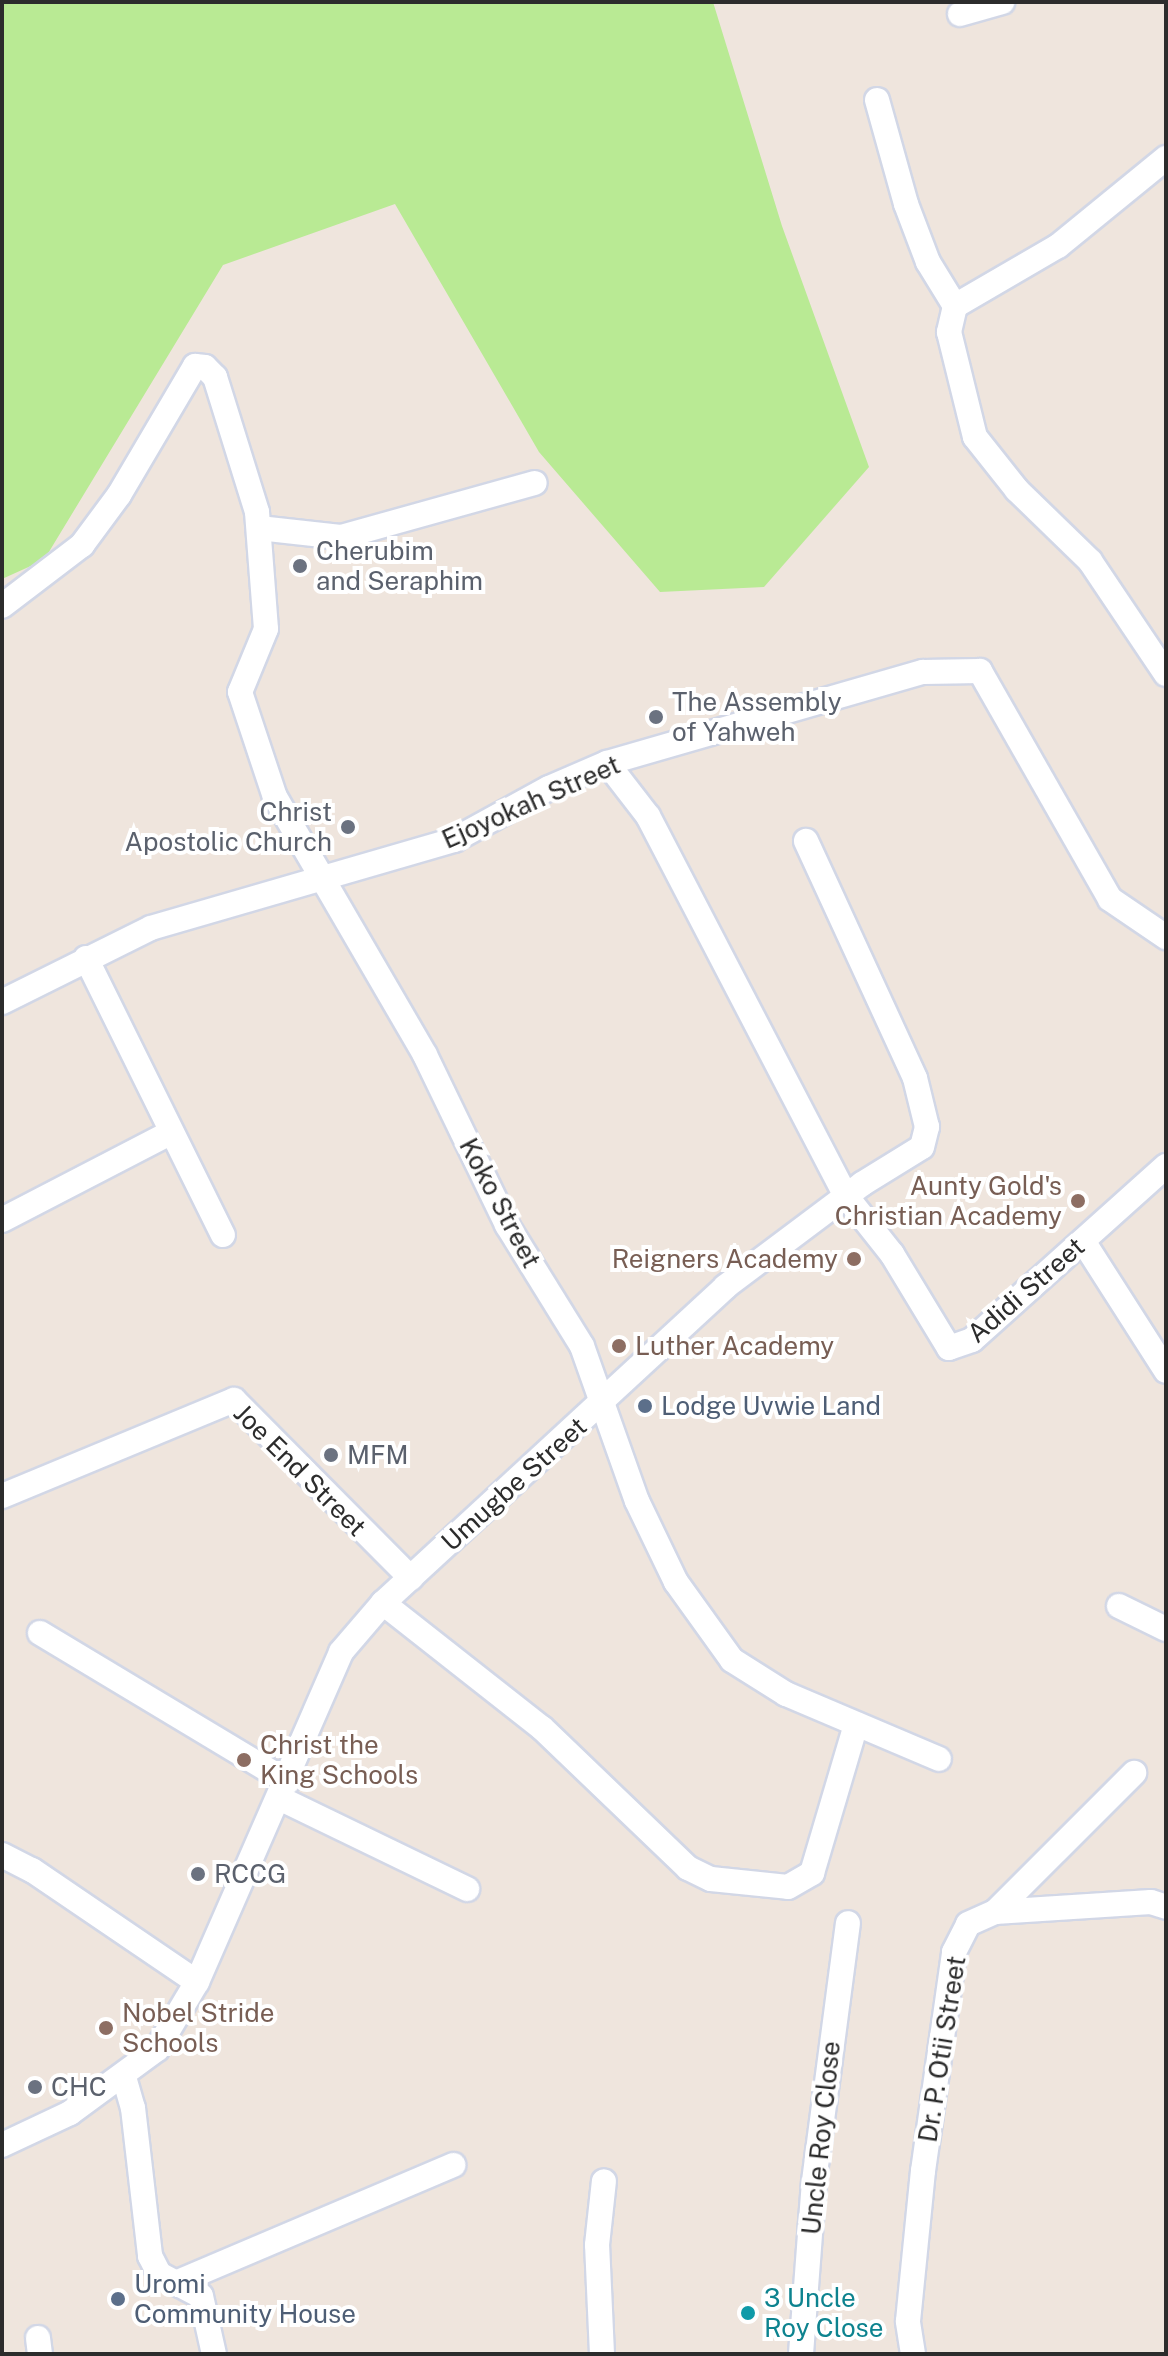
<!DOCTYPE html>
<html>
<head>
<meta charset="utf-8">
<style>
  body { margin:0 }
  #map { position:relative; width:1168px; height:2356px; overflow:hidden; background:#efe5dd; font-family:"Public Sans",sans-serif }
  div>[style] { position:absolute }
  .green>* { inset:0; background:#b9ea94 }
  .roads { filter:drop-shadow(2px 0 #d2d7e6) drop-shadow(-2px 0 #d2d7e6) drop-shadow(0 2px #d2d7e6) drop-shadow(0 -2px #d2d7e6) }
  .minor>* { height:24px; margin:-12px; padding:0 12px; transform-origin:12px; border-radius:12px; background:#fff }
  .dots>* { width:22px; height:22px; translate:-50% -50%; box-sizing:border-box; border:4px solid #fff; border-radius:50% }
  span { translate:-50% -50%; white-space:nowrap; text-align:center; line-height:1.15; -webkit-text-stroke:8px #fff; paint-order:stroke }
  .worship-label { font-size:26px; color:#5b616d }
  .left { translate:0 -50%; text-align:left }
  .right { translate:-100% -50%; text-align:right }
  .street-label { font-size:26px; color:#2c2c2c }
  .education-label { font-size:26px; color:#785e54 }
  .service-label { font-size:26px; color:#4e5e75 }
  .culture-label { font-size:26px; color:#0d838f }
  .frame { position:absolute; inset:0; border:4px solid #2c2c2c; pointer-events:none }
</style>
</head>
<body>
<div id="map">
  <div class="green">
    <i style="clip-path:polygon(2px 2px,713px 2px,782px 226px,869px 467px,764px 587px,660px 592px,539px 452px,395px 204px,223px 265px,44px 560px,2px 579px)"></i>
  </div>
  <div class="roads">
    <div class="minor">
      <i style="left:960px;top:14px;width:44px;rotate:-15.9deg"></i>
      <i style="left:877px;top:100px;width:108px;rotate:74.4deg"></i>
      <i style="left:906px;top:204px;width:62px;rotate:69.2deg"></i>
      <i style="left:928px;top:262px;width:52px;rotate:58.5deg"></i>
      <i style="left:1166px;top:158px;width:139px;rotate:140.8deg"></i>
      <i style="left:1058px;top:246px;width:119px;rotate:149.8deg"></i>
      <i style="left:955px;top:306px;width:27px;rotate:103deg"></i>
      <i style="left:949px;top:332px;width:108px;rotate:76.1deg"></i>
      <i style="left:975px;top:437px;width:68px;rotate:51.6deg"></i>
      <i style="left:1017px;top:490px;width:102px;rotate:44.2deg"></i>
      <i style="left:1090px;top:561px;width:136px;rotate:56.1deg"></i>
      <i style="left:259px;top:528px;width:82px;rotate:6.3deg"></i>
      <i style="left:341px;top:537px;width:201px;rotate:-15.6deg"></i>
      <i style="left:2px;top:606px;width:101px;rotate:-37.3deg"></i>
      <i style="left:82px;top:545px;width:62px;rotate:-53.5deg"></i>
      <i style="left:119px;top:495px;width:150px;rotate:-59.5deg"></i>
      <i style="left:195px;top:366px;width:10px;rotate:6deg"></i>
      <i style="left:205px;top:367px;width:14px;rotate:45deg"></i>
      <i style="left:215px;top:377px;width:141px;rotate:72.7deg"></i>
      <i style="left:257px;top:512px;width:117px;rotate:85.6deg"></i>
      <i style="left:266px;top:629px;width:68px;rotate:112.4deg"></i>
      <i style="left:240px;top:692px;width:111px;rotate:71.6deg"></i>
      <i style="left:275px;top:797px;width:298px;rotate:59.8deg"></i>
      <i style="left:425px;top:1055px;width:189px;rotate:64.2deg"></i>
      <i style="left:507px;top:1225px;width:142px;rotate:58.2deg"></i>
      <i style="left:582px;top:1346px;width:164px;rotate:70.5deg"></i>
      <i style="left:637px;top:1501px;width:90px;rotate:64.3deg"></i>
      <i style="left:676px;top:1582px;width:96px;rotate:54.3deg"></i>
      <i style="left:732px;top:1660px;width:64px;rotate:32.2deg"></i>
      <i style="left:786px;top:1694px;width:166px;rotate:23deg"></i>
      <i style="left:607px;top:763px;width:67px;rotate:52.3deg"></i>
      <i style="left:648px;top:816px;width:428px;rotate:62.5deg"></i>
      <i style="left:846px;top:1196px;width:74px;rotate:51.6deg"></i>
      <i style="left:892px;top:1254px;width:110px;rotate:58.8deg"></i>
      <i style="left:949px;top:1348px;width:24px;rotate:-19deg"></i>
      <i style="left:972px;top:1340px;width:261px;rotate:-41.9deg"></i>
      <i style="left:86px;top:958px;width:309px;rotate:63.7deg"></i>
      <i style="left:2px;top:1002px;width:166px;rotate:-26.4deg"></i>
      <i style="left:151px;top:928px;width:316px;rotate:-16.2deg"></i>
      <i style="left:454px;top:840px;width:108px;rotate:-28.7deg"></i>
      <i style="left:549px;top:788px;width:63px;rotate:-23.3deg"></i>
      <i style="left:607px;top:763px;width:329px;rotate:-16.1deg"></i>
      <i style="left:923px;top:672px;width:57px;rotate:-1deg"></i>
      <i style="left:980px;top:671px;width:262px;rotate:60.3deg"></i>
      <i style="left:1110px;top:899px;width:68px;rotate:34.2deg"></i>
      <i style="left:2px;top:1220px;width:189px;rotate:-27.4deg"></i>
      <i style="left:1083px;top:1241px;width:154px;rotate:57.4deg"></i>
      <i style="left:2px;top:1496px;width:251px;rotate:-22.5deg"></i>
      <i style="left:234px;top:1400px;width:251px;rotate:45.2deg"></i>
      <i style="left:383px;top:1603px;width:202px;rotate:38.2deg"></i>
      <i style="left:542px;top:1728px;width:202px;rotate:43.8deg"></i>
      <i style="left:688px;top:1868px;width:25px;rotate:26deg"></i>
      <i style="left:711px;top:1879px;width:77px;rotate:5.9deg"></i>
      <i style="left:788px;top:1887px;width:28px;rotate:-30deg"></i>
      <i style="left:812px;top:1873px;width:155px;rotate:-73.5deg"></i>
      <i style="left:1119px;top:1606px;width:52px;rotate:26.1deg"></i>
      <i style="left:40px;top:1633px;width:289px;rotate:31deg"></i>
      <i style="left:279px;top:1798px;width:209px;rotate:25.8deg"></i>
      <i style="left:2px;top:1855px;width:34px;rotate:27deg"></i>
      <i style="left:32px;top:1870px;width:199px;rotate:34.2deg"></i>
      <i style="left:995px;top:1912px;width:156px;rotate:-3.7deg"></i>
      <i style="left:1151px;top:1902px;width:16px;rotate:18deg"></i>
      <i style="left:124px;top:2077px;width:32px;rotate:74deg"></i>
      <i style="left:133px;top:2108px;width:149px;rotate:83.4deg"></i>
      <i style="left:150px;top:2256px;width:20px;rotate:63deg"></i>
      <i style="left:159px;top:2274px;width:47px;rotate:27.6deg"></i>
      <i style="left:201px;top:2296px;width:59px;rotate:77.4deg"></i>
      <i style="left:2px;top:2145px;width:75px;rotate:-25.2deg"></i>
      <i style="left:70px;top:2113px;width:108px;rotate:-36.3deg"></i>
      <i style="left:157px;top:2049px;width:78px;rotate:-59.2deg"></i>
      <i style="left:197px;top:1982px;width:360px;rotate:-66.4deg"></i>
      <i style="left:341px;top:1652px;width:65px;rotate:-49.4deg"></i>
      <i style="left:383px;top:1603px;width:466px;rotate:-42.7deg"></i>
      <i style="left:725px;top:1287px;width:171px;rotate:-36.9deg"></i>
      <i style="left:862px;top:1184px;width:70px;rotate:-31.7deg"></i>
      <i style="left:922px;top:1147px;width:21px;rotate:-76deg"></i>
      <i style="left:927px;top:1127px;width:50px;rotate:-103.8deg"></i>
      <i style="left:915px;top:1078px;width:261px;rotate:-114.7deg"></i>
      <i style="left:180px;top:2281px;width:297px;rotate:-23deg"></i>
      <i style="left:38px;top:2338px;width:16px;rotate:83deg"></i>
      <i style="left:602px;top:2354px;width:109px;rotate:-92.6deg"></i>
      <i style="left:597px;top:2245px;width:64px;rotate:-83.8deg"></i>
      <i style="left:801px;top:2354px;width:173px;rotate:-85.7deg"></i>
      <i style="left:814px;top:2181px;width:260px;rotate:-82.5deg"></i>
      <i style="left:913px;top:2354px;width:33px;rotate:-99deg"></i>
      <i style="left:908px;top:2321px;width:151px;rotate:-84.3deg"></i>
      <i style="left:923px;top:2171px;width:221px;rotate:-81.9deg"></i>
      <i style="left:954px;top:1952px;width:31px;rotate:-63deg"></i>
      <i style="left:968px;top:1924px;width:30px;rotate:-24deg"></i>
      <i style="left:995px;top:1912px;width:197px;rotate:-45deg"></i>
    </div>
  </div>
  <div class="dots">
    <i style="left:300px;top:566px;background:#6b7280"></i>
    <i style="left:656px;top:717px;background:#6b7280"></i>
    <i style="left:348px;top:827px;background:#6b7280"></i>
    <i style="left:1078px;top:1201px;background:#8d6e63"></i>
    <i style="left:854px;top:1259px;background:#8d6e63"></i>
    <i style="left:619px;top:1346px;background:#8d6e63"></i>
    <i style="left:645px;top:1406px;background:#5c6f8a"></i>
    <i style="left:331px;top:1455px;background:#6b7280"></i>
    <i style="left:244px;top:1760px;background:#8d6e63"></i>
    <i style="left:198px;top:1874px;background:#6b7280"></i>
    <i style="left:106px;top:2028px;background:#8d6e63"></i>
    <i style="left:35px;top:2087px;background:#6b7280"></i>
    <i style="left:118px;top:2299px;background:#5c6f8a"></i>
    <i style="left:748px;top:2313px;background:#0f9aa8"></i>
  </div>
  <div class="worship-label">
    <span class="left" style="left:316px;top:566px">Cherubim<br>and Seraphim</span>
    <span class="left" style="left:672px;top:717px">The Assembly<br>of Yahweh</span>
    <span class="right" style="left:332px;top:827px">Christ<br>Apostolic Church</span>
    <span class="left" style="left:347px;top:1455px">MFM</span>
    <span class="left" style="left:214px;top:1874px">RCCG</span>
    <span class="left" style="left:51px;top:2087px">CHC</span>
  </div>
  <div class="street-label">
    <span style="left:531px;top:802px;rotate:-24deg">Ejoyokah Street</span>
    <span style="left:500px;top:1203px;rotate:62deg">Koko Street</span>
    <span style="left:1026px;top:1290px;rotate:-41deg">Adidi Street</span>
    <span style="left:300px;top:1470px;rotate:45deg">Joe End Street</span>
    <span style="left:514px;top:1484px;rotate:-42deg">Umugbe Street</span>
    <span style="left:942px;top:2049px;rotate:-81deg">Dr. P. Otii Street</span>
    <span style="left:821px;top:2138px;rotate:-84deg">Uncle Roy Close</span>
  </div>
  <div class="education-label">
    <span class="right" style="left:1062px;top:1201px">Aunty Gold's<br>Christian Academy</span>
    <span class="right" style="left:838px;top:1259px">Reigners Academy</span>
    <span class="left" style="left:635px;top:1346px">Luther Academy</span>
    <span class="left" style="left:260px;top:1760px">Christ the<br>King Schools</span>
    <span class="left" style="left:122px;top:2028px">Nobel Stride<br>Schools</span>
  </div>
  <div class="service-label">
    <span class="left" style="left:661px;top:1406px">Lodge Uvwie Land</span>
    <span class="left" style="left:134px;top:2299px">Uromi<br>Community House</span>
  </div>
  <div class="culture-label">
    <span class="left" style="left:764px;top:2313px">3 Uncle<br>Roy Close</span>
  </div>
  <div class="frame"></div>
</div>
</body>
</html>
